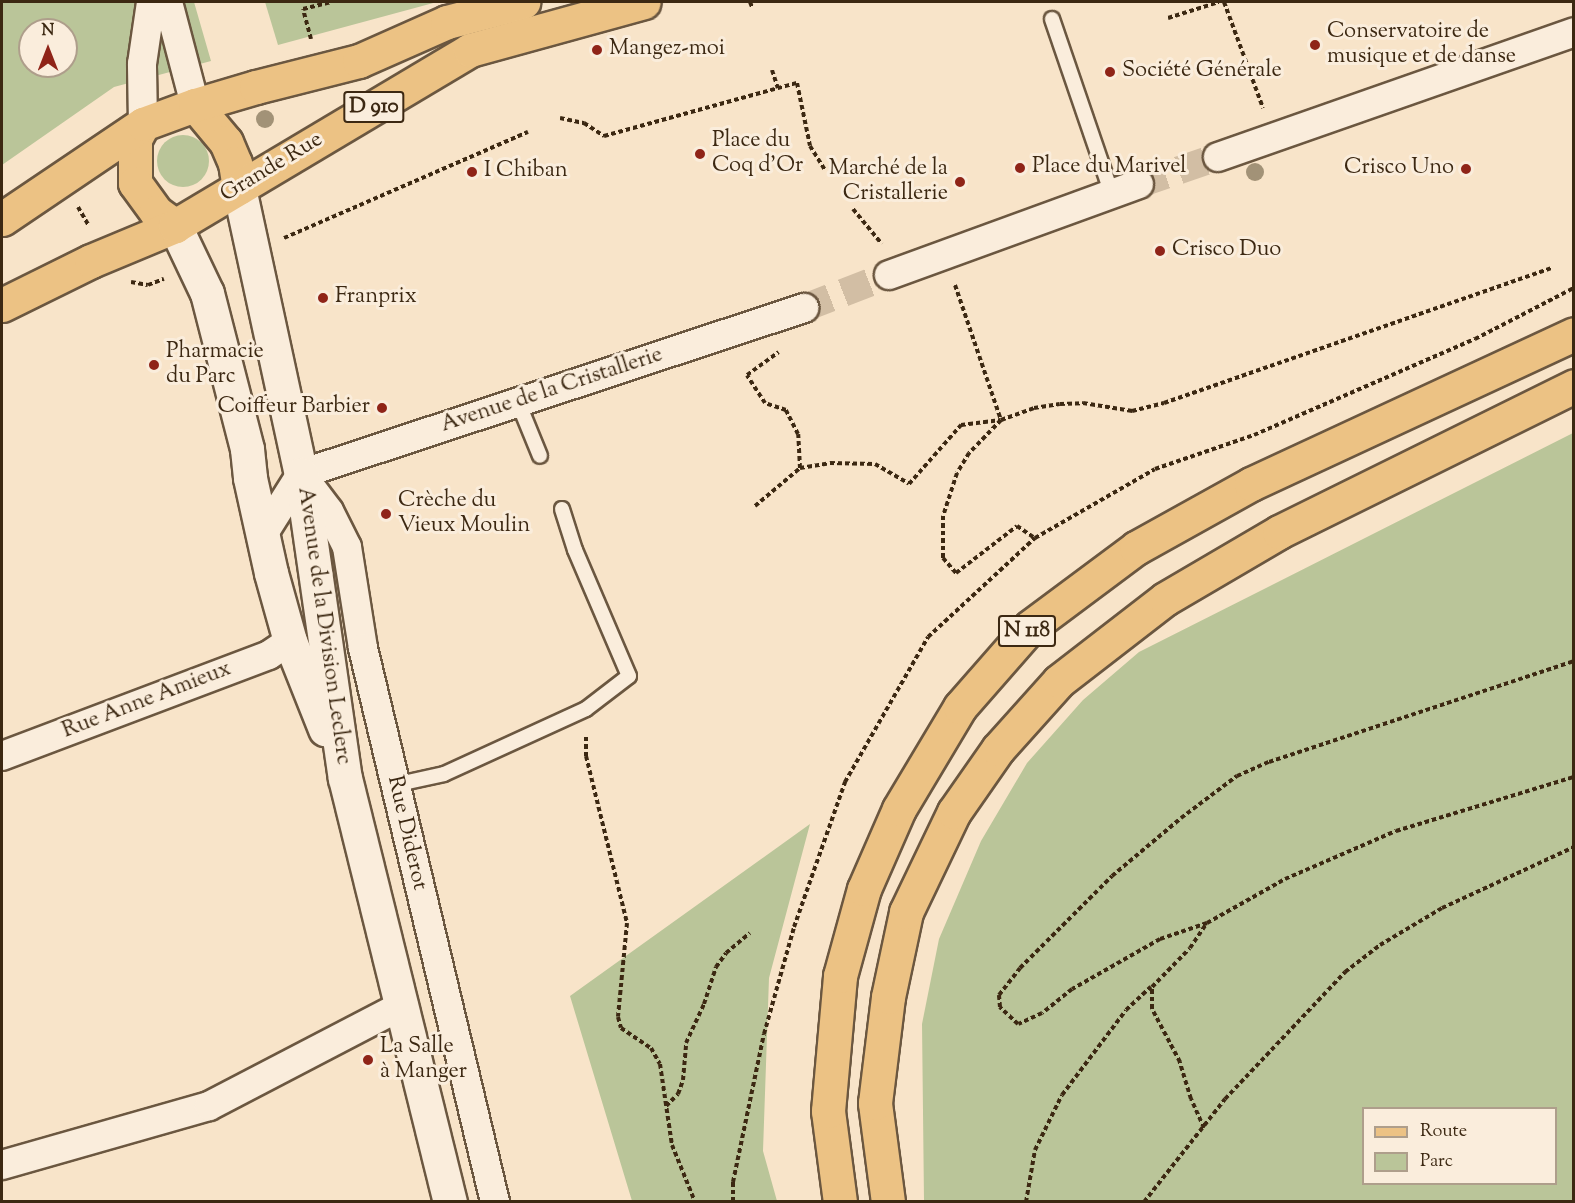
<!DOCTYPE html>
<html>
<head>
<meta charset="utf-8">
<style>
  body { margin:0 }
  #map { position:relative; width:1575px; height:1203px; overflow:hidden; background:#f8e4c9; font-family:"Sorts Mill Goudy",serif }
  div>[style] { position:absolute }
  .green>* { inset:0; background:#bac599 }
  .round { border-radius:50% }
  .minor-tunnel>* { height:28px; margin-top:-14px; transform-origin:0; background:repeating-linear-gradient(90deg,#d2bea4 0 28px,transparent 0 42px) }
  .path>* { height:4px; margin-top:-2px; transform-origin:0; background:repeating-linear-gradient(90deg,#3c2812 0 4.5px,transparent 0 7.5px) }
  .roads { filter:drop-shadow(2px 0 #6b5740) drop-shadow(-2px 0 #6b5740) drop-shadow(0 2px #6b5740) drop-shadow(0 -2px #6b5740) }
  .service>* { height:14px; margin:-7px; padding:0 7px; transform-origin:7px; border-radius:7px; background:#faeddc }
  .minor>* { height:28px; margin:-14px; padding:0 14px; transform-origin:14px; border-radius:14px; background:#faeddc }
  .secondary>* { height:33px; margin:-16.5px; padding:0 16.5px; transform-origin:16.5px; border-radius:16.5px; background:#faeddc }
  .primary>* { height:33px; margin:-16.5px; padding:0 16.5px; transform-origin:16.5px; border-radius:16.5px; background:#ecc284 }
  .trunk>* { height:33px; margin:-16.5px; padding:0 16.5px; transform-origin:16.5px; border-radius:16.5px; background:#ecc284 }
  .trees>* { width:18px; height:18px; margin:-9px; border-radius:50%; background:#a29277 }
  .dots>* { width:16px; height:16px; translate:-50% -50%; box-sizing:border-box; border:3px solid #faeddc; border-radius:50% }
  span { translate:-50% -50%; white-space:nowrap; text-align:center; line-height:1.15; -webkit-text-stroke:6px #faeddc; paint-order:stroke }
  .shield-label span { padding:2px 4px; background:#faeddc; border:2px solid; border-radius:4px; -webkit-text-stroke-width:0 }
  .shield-label { font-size:21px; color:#3c2812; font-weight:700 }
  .poi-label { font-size:22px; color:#3c2812 }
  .left { translate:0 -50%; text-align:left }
  .right { translate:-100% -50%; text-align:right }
  .street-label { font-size:22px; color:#3c2812 }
  .frame { position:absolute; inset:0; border:3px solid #3c2812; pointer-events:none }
  .legend { position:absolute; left:1362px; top:1107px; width:195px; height:78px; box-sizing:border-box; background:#faeddc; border:2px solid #ae9e8b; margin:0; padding:8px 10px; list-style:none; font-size:18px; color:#3c2812 }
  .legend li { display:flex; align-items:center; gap:12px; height:30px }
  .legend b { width:30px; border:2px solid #ae9e8b }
  .north { position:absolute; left:18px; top:18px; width:60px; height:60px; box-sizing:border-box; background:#faeddc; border:2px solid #ae9e8b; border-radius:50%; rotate:0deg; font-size:16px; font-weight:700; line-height:24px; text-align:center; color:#3c2812 }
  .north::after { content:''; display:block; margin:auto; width:21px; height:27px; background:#8f2418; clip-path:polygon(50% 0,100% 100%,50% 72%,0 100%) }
</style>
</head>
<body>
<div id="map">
  <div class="green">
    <i style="clip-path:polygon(evenodd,2px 2px,194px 2px,211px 61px,114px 87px,2px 165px,2px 2px,30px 30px,66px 30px,66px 66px,30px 66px,30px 30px)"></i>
    <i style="clip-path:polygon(265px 2px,437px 2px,278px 45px)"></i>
    <i class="round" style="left:157px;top:135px;width:52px;height:52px"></i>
    <i style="clip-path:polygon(evenodd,1573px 433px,1573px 1201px,924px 1201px,922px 1024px,939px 939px,981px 841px,1027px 763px,1083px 700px,1139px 652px,1573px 433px,1364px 1108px,1556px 1108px,1556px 1184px,1364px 1184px,1364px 1108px)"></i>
    <i style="clip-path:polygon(810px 824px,769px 978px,763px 1151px,777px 1201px,632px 1201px,570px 996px)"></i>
  </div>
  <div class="minor-tunnel">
    <i style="left:1139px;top:184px;width:83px;rotate:-18.9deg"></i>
    <i style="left:804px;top:308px;width:91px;rotate:-21.2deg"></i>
  </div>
  <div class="path">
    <i style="left:750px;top:2px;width:5px;rotate:68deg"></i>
    <i style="left:1224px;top:2px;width:113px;rotate:69.8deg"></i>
    <i style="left:1168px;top:18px;width:53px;rotate:-17.4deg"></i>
    <i style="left:311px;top:39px;width:31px;rotate:-105deg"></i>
    <i style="left:303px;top:9px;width:30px;rotate:-14deg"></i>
    <i style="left:772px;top:70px;width:19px;rotate:72deg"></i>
    <i style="left:560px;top:118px;width:25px;rotate:12deg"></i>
    <i style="left:584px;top:123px;width:24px;rotate:33deg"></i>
    <i style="left:604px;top:136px;width:200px;rotate:-15.4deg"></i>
    <i style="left:797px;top:83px;width:64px;rotate:78.3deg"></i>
    <i style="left:810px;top:146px;width:28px;rotate:58deg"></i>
    <i style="left:78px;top:207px;width:22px;rotate:60deg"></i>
    <i style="left:853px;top:209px;width:45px;rotate:50.4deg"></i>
    <i style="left:284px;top:238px;width:266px;rotate:-23.5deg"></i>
    <i style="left:131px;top:282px;width:17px;rotate:10deg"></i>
    <i style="left:148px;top:285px;width:17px;rotate:-21deg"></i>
    <i style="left:955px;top:285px;width:143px;rotate:71.2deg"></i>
    <i style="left:1001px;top:420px;width:46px;rotate:134.1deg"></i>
    <i style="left:969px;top:453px;width:23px;rotate:121deg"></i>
    <i style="left:957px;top:473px;width:45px;rotate:108deg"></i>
    <i style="left:943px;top:516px;width:42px;rotate:90deg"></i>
    <i style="left:943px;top:558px;width:20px;rotate:49deg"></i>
    <i style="left:956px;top:573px;width:77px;rotate:-37.6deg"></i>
    <i style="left:1017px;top:526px;width:22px;rotate:34deg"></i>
    <i style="left:800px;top:468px;width:30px;rotate:-9deg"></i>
    <i style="left:830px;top:463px;width:45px;rotate:1.3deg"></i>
    <i style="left:875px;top:464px;width:39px;rotate:30deg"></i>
    <i style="left:909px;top:484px;width:79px;rotate:-48.6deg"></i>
    <i style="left:961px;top:425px;width:40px;rotate:-7.1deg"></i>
    <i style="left:1001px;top:420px;width:35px;rotate:-20deg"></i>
    <i style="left:1034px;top:408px;width:26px;rotate:-9deg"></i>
    <i style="left:1060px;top:404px;width:23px;rotate:-2deg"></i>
    <i style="left:1083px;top:403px;width:50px;rotate:9.3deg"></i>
    <i style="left:1132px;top:411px;width:33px;rotate:-14deg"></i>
    <i style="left:1164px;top:403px;width:410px;rotate:-19.2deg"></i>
    <i style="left:755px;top:506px;width:59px;rotate:-40.2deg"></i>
    <i style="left:800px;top:468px;width:34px;rotate:-93deg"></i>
    <i style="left:798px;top:434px;width:27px;rotate:-117deg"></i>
    <i style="left:786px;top:410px;width:22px;rotate:-162deg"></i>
    <i style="left:765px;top:403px;width:33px;rotate:-123deg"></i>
    <i style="left:747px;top:375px;width:39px;rotate:-36deg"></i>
    <i style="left:586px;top:737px;width:19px;rotate:90deg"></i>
    <i style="left:586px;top:756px;width:172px;rotate:76.2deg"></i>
    <i style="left:627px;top:923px;width:94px;rotate:95.5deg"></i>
    <i style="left:618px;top:1017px;width:11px;rotate:75deg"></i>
    <i style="left:621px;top:1028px;width:36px;rotate:34deg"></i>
    <i style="left:651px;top:1048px;width:18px;rotate:61deg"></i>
    <i style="left:660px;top:1064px;width:82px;rotate:81.6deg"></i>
    <i style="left:672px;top:1145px;width:61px;rotate:68deg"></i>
    <i style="left:1207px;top:923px;width:90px;rotate:-29.4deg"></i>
    <i style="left:1285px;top:879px;width:121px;rotate:-23.4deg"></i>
    <i style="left:1396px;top:831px;width:186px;rotate:-16.9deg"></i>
    <i style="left:666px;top:1106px;width:17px;rotate:-45deg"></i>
    <i style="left:678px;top:1094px;width:15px;rotate:-70deg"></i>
    <i style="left:683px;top:1080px;width:37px;rotate:-85deg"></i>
    <i style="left:686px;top:1043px;width:43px;rotate:-65.2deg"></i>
    <i style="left:704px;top:1004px;width:39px;rotate:-72deg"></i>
    <i style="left:716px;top:967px;width:17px;rotate:-54deg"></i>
    <i style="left:726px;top:953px;width:31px;rotate:-40deg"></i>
    <i style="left:1204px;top:1128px;width:32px;rotate:-114deg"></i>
    <i style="left:1191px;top:1099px;width:39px;rotate:-107deg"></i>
    <i style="left:1180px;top:1062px;width:60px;rotate:-117.8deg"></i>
    <i style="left:1152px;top:1009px;width:22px;rotate:-90deg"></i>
    <i style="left:1152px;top:987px;width:54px;rotate:-45.7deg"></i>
    <i style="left:1190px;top:948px;width:30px;rotate:-56deg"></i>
    <i style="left:1207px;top:923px;width:50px;rotate:161.2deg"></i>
    <i style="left:1160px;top:939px;width:101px;rotate:150.4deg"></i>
    <i style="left:1072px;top:989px;width:38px;rotate:141deg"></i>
    <i style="left:1042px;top:1013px;width:26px;rotate:155deg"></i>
    <i style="left:1018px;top:1024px;width:25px;rotate:-137deg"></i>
    <i style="left:1000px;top:1007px;width:12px;rotate:-95deg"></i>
    <i style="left:999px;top:995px;width:34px;rotate:-52deg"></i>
    <i style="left:1020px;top:968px;width:130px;rotate:-45deg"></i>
    <i style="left:1112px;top:876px;width:90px;rotate:-40deg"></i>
    <i style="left:1181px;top:818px;width:70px;rotate:-36.9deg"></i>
    <i style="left:1237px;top:776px;width:35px;rotate:-24deg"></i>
    <i style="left:1269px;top:762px;width:321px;rotate:-18.3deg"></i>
    <i style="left:733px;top:1202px;width:20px;rotate:-90deg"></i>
    <i style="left:733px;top:1182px;width:151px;rotate:-78.2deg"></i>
    <i style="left:764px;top:1034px;width:111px;rotate:-74.3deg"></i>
    <i style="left:794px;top:927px;width:154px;rotate:-70.6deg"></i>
    <i style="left:845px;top:782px;width:167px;rotate:-60.2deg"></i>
    <i style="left:928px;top:637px;width:146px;rotate:-42.8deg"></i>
    <i style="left:1035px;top:538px;width:138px;rotate:-29.9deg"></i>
    <i style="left:1155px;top:469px;width:105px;rotate:-19deg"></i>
    <i style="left:1254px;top:435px;width:241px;rotate:-23.5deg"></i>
    <i style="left:1475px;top:339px;width:111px;rotate:-27.3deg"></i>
    <i style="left:1026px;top:1202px;width:53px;rotate:-80.2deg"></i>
    <i style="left:1035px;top:1150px;width:61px;rotate:-63.9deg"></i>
    <i style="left:1062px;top:1095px;width:106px;rotate:-53deg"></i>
    <i style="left:1126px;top:1010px;width:34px;rotate:-43deg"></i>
    <i style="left:1144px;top:1202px;width:131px;rotate:-51.8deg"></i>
    <i style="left:1225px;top:1099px;width:175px;rotate:-46.6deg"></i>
    <i style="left:1345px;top:972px;width:44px;rotate:-37.6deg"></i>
    <i style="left:1380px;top:945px;width:72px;rotate:-30.8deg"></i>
    <i style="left:1442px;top:908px;width:145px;rotate:-24.8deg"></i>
  </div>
  <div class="roads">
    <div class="service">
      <i style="left:1052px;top:19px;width:185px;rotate:71.1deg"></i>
      <i style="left:518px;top:402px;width:58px;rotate:67.8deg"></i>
      <i style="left:394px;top:785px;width:51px;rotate:-12.4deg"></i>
      <i style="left:444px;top:774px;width:156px;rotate:-24.6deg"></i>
      <i style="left:586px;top:709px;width:54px;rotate:-37.5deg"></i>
      <i style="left:629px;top:676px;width:137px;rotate:-113.2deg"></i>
      <i style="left:575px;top:550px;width:43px;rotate:-107.6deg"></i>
    </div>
    <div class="minor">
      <i style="left:168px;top:2px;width:106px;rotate:75.3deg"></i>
      <i style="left:143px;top:124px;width:60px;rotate:-91deg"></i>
      <i style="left:142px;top:64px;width:63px;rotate:-81.7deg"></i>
      <i style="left:1218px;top:157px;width:377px;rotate:-19.3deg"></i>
      <i style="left:889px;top:275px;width:266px;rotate:-20deg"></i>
      <i style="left:301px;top:474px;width:46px;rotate:52.9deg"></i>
      <i style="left:329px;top:511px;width:40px;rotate:63.4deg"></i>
      <i style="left:347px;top:547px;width:102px;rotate:81deg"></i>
      <i style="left:363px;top:648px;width:570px;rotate:76.6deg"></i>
      <i style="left:301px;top:474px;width:530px;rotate:-18.26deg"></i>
      <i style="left:262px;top:536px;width:73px;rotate:-57.8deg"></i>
      <i style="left:2px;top:756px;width:285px;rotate:-20.7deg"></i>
      <i style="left:269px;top:655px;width:25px;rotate:-34deg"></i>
      <i style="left:2px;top:1165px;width:215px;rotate:-15.9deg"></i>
      <i style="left:209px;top:1106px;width:219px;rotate:-27.5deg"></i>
    </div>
    <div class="secondary">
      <i style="left:239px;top:188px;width:293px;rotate:77.8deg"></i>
      <i style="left:301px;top:474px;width:307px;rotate:81.8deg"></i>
      <i style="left:345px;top:778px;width:437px;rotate:76.1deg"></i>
      <i style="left:175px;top:226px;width:74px;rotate:64.5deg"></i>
      <i style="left:207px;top:293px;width:161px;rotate:75.6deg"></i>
      <i style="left:247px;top:449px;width:29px;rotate:84deg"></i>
      <i style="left:250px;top:478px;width:97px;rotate:77.5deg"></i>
      <i style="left:271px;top:573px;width:71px;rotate:74.4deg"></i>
      <i style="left:290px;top:641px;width:95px;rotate:68.3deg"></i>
    </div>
    <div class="primary">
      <i style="left:195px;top:105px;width:48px;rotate:50deg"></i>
      <i style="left:226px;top:142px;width:23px;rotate:67deg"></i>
      <i style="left:235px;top:163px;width:25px;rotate:81deg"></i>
      <i style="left:143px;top:124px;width:17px;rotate:118deg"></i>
      <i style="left:135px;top:139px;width:44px;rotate:90deg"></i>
      <i style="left:135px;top:183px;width:36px;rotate:54deg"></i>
      <i style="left:156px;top:212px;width:24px;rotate:36deg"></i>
      <i style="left:2px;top:219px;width:170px;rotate:-34deg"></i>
      <i style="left:143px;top:124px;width:55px;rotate:-20.1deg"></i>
      <i style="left:195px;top:105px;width:64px;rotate:-16.4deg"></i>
      <i style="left:256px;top:87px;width:106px;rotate:-14.2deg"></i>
      <i style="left:359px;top:61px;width:96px;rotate:-23.9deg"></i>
      <i style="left:447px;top:22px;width:79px;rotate:-14.7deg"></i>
      <i style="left:2px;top:305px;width:99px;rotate:-26.3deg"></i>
      <i style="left:91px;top:261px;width:91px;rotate:-22.6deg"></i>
      <i style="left:175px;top:226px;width:344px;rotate:-30.8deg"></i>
      <i style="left:470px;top:50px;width:180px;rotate:-15.4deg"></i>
    </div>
    <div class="trunk">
      <i style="left:840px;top:1202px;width:92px;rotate:-97.5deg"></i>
      <i style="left:828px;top:1111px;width:136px;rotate:-84.9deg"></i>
      <i style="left:840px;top:976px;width:90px;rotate:-74.6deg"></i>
      <i style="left:864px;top:889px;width:87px;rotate:-66.4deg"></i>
      <i style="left:899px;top:809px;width:119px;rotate:-59.1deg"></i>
      <i style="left:960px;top:707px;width:106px;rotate:-48.8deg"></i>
      <i style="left:1030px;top:627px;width:132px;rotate:-36.7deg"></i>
      <i style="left:1136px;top:548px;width:132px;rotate:-29.1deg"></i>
      <i style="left:1251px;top:484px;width:356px;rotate:-24.9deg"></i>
      <i style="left:888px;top:1202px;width:100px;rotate:-97.5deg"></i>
      <i style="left:875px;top:1103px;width:107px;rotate:-83deg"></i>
      <i style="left:888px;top:997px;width:87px;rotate:-78deg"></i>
      <i style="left:906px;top:912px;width:111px;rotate:-64.4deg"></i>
      <i style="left:954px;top:812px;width:77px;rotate:-55.1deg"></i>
      <i style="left:998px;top:749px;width:91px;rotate:-48.1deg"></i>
      <i style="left:1059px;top:681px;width:134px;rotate:-37.7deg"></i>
      <i style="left:1165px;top:599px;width:132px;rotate:-30.4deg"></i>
      <i style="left:1279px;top:532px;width:329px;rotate:-26.3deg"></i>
    </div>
  </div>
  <div class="trees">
    <i style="left:265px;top:119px"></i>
    <i style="left:1255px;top:172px"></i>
  </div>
  <div class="dots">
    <i style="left:1315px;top:45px;background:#8f2418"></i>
    <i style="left:597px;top:50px;background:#8f2418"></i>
    <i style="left:1110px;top:72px;background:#8f2418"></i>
    <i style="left:700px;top:154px;background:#8f2418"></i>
    <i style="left:1020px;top:168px;background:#8f2418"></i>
    <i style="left:1466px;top:169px;background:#8f2418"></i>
    <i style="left:472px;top:172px;background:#8f2418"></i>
    <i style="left:960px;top:182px;background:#8f2418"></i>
    <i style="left:1160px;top:251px;background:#8f2418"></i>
    <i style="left:323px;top:298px;background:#8f2418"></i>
    <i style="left:154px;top:365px;background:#8f2418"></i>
    <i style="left:382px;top:408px;background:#8f2418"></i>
    <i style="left:386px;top:514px;background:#8f2418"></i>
    <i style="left:368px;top:1060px;background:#8f2418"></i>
  </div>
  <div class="shield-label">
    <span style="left:374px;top:107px">D 910</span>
    <span style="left:1027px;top:631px">N 118</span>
  </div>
  <div class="poi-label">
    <span class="left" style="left:1327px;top:45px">Conservatoire de<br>musique et de danse</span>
    <span class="left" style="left:609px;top:50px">Mangez-moi</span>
    <span class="left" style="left:1122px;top:72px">Société Générale</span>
    <span class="left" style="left:712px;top:154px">Place du<br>Coq d'Or</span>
    <span class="left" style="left:1032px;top:168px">Place du Marivel</span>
    <span class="right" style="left:948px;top:182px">Marché de la<br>Cristallerie</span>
    <span class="right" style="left:1454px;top:169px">Crisco Uno</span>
    <span class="left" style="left:484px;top:172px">I Chiban</span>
    <span class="left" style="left:1172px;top:251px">Crisco Duo</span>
    <span class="left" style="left:335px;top:298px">Franprix</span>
    <span class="left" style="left:166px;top:365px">Pharmacie<br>du Parc</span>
    <span class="right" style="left:370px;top:408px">Coiffeur Barbier</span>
    <span class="left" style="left:398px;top:514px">Crèche du<br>Vieux Moulin</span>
    <span class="left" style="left:380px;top:1060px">La Salle<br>à Manger</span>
  </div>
  <div class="street-label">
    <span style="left:272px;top:168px;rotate:-31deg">Grande Rue</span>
    <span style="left:552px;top:391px;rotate:-18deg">Avenue de la Cristallerie</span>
    <span style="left:323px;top:626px;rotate:82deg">Avenue de la Division Leclerc</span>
    <span style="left:147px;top:701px;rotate:-21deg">Rue Anne Amieux</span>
    <span style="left:406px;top:833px;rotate:77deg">Rue Diderot</span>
  </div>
  <div class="frame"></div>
  <ul class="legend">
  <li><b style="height:8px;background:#ecc284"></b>Route</li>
  <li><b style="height:16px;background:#bac599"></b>Parc</li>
  </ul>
  <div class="north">N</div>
</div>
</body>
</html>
